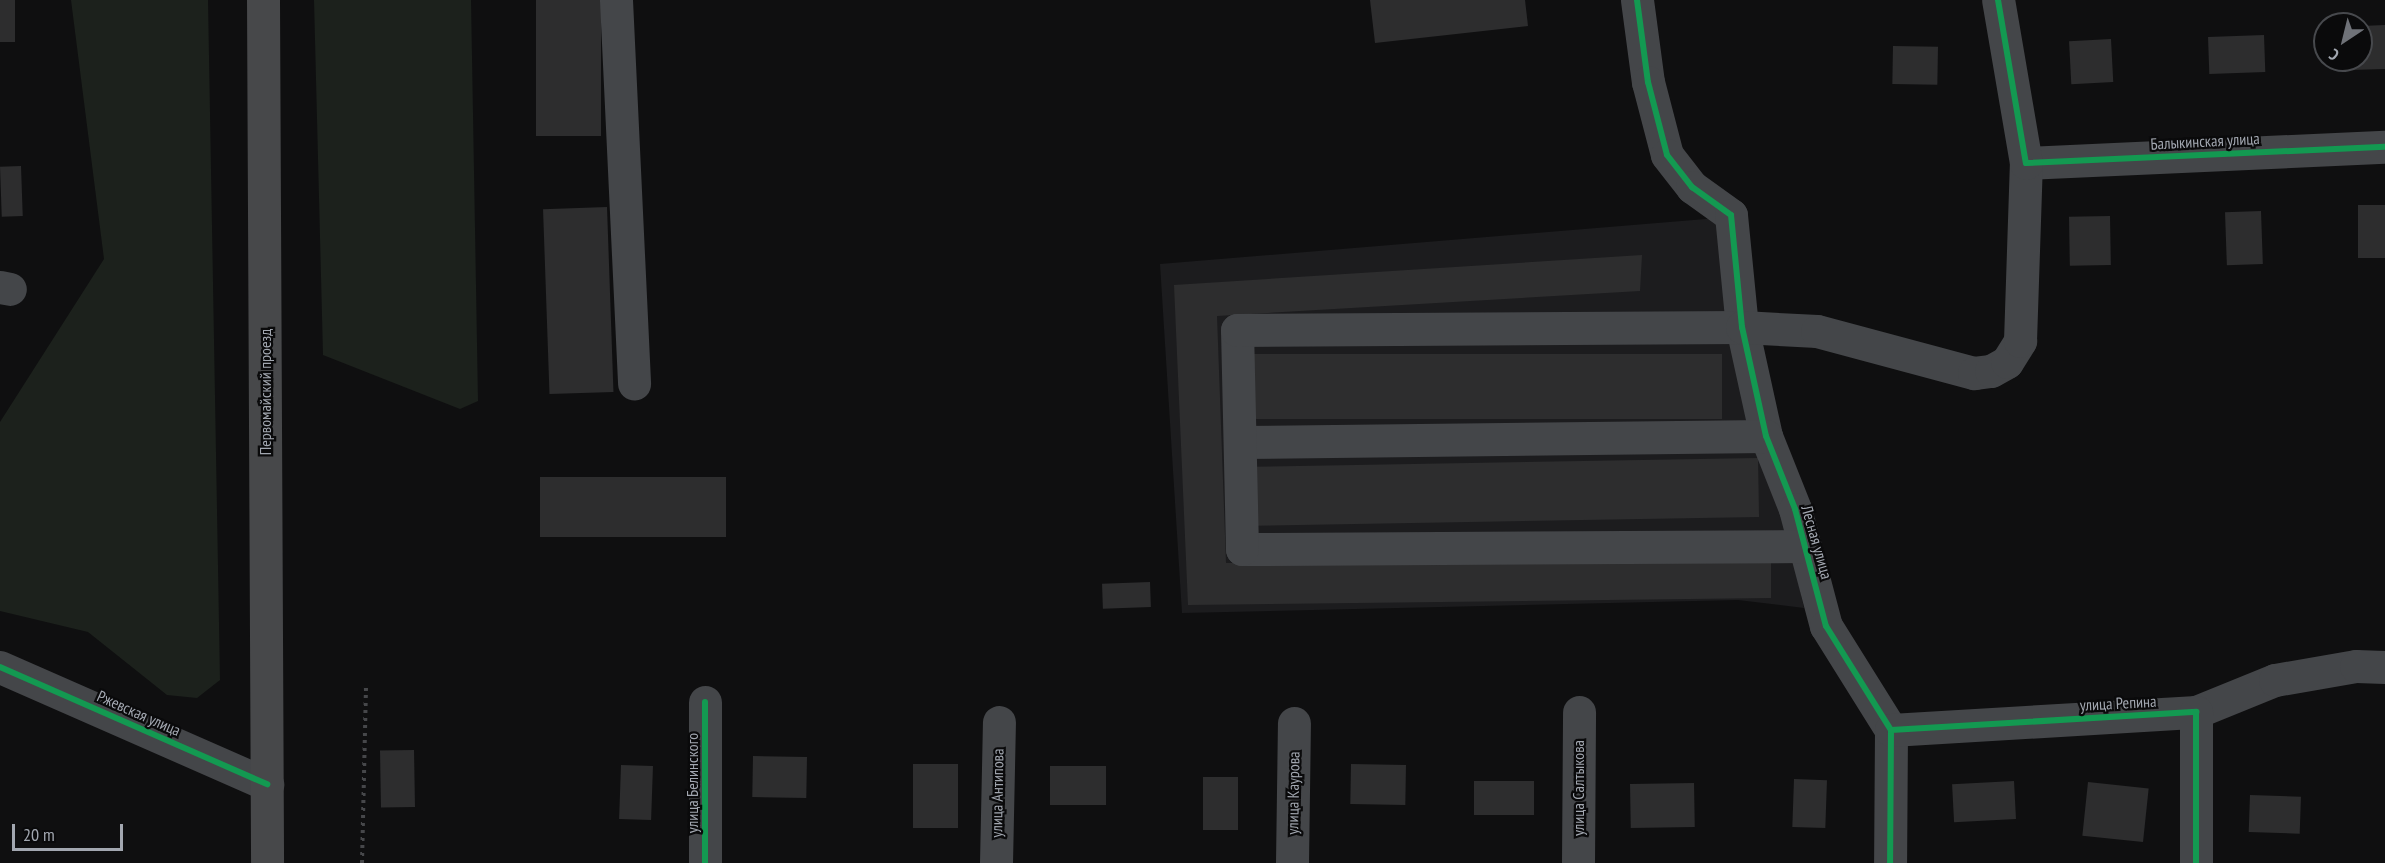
<!DOCTYPE html>
<html>
<head>
<meta charset="utf-8">
<style>
  body { margin:0 }
  #map { position:relative; width:2385px; height:863px; overflow:hidden; background:#0f0f10; font-family:"PT Sans Narrow",sans-serif }
  div>[style] { position:absolute }
  .built>* { inset:0; background:#1c1c1e }
  .green>* { inset:0; background:#1c211c }
  .building>* { inset:0; background:#2d2d2e; transform-origin:0 0 }
  .path>* { height:4px; margin-top:-2px; transform-origin:0; background:repeating-linear-gradient(90deg,#46474a 0 3px,transparent 0 7.5px) }
  .minor>* { height:33px; margin:-16.5px; padding:0 16.5px; transform-origin:16.5px; border-radius:16.5px; background:#444649 }
  .major>* { height:33px; margin:-16.5px; padding:0 16.5px; transform-origin:16.5px; border-radius:16.5px; background:#47484a }
  .cycleway>* { height:6px; margin:-3px; padding:0 3px; transform-origin:3px; border-radius:3px; background:#139951 }
  span { translate:-50% -50%; white-space:nowrap; text-align:center; line-height:1.15; -webkit-text-stroke:4.5px #0a0a0b; paint-order:stroke }
  .street-label { font-size:16px; color:#a2a7b0 }
  .north { position:absolute; left:2313px; top:12px; width:60px; height:60px; box-sizing:border-box; background:#0a0a0b; border:2px solid #47494d; border-radius:50%; rotate:215deg; font-size:16px; font-weight:700; line-height:24px; text-align:center; color:#a2a7b0 }
  .north::after { content:''; display:block; margin:auto; width:21px; height:27px; background:#6f7278; clip-path:polygon(50% 0,100% 100%,50% 72%,0 100%) }
  .scale { position:absolute; left:12px; top:824px; width:111px; height:27px; box-sizing:border-box; border:3px solid #a2a7b0; border-top:0; padding-left:8px; font-size:18px; line-height:21px; white-space:nowrap; color:#a2a7b0; -webkit-text-stroke:4px #0a0a0b; paint-order:stroke }
</style>
</head>
<body>
<div id="map">
  <div class="built">
    <i style="clip-path:polygon(1718px 218px,1804px 608px,1738px 600px,1182px 613px,1160px 264px)"></i>
  </div>
  <div class="green">
    <i style="clip-path:polygon(71px 0,208px 0,220px 680px,197px 698px,167px 695px,88px 632px,0 611px,0 422px,104px 259px)"></i>
    <i style="clip-path:polygon(314px 0,471px 0,478px 401px,460px 409px,323px 355px)"></i>
  </div>
  <div class="building">
    <i style="left:0;top:0;width:15px;height:42px"></i>
    <i style="left:536px;top:0;width:65px;height:136px"></i>
    <i style="clip-path:polygon(1370px 0,1525px 0,1528px 26px,1375px 43px)"></i>
    <i style="clip-path:polygon(2385px 25px,2385px 69px,2349px 70px,2348px 60px,2361px 60px,2361px 26px)"></i>
    <i style="left:2264px;top:35px;width:37px;height:56px;rotate:88deg"></i>
    <i style="left:2111px;top:39px;width:43px;height:42px;rotate:87deg"></i>
    <i style="left:1893px;top:46px;width:45px;height:38px;rotate:1deg"></i>
    <i style="left:21px;top:166px;width:50px;height:21px;rotate:88deg"></i>
    <i style="left:2358px;top:205px;width:27px;height:53px"></i>
    <i style="left:607px;top:207px;width:185px;height:64px;rotate:88deg"></i>
    <i style="left:2261px;top:211px;width:53px;height:36px;rotate:88deg"></i>
    <i style="left:2110px;top:216px;width:49px;height:41px;rotate:89deg"></i>
    <i style="clip-path:polygon(1642px 255px,1640px 291px,1217px 316px,1226px 563px,1771px 553px,1771px 598px,1188px 605px,1174px 285px)"></i>
    <i style="left:1722px;top:354px;width:65px;height:469px;rotate:90deg"></i>
    <i style="left:1758px;top:458px;width:59px;height:508px;rotate:89deg"></i>
    <i style="left:726px;top:477px;width:60px;height:186px;rotate:90deg"></i>
    <i style="left:1150px;top:582px;width:25px;height:48px;rotate:88deg"></i>
    <i style="left:414px;top:750px;width:57px;height:34px;rotate:89deg"></i>
    <i style="left:753px;top:756px;width:54px;height:41px;rotate:1deg"></i>
    <i style="left:913px;top:764px;width:45px;height:64px"></i>
    <i style="left:1351px;top:764px;width:55px;height:40px;rotate:1deg"></i>
    <i style="left:621px;top:765px;width:32px;height:54px;rotate:2deg"></i>
    <i style="left:1050px;top:766px;width:56px;height:39px"></i>
    <i style="left:1203px;top:777px;width:35px;height:53px"></i>
    <i style="left:1794px;top:779px;width:33px;height:48px;rotate:2deg"></i>
    <i style="left:1474px;top:781px;width:60px;height:34px"></i>
    <i style="left:2014px;top:781px;width:38px;height:62px;rotate:87deg"></i>
    <i style="left:2088px;top:782px;width:61px;height:54px;rotate:6deg"></i>
    <i style="left:1694px;top:783px;width:44px;height:64px;rotate:89deg"></i>
    <i style="left:2250px;top:795px;width:51px;height:37px;rotate:2deg"></i>
  </div>
  <div class="path">
    <i style="left:362px;top:863px;width:178px;rotate:-88.7deg"></i>
  </div>
  <div class="minor">
    <i style="left:616px;top:0;width:384px;rotate:87.3deg"></i>
    <i style="left:1637px;top:0;width:83px;rotate:82.4deg"></i>
    <i style="left:1648px;top:82px;width:75px;rotate:75.4deg"></i>
    <i style="left:1667px;top:155px;width:41px;rotate:52deg"></i>
    <i style="left:1692px;top:187px;width:48px;rotate:35.7deg"></i>
    <i style="left:1731px;top:215px;width:113px;rotate:84.4deg"></i>
    <i style="left:1742px;top:327px;width:112px;rotate:77.6deg"></i>
    <i style="left:1766px;top:436px;width:79px;rotate:68.3deg"></i>
    <i style="left:1795px;top:509px;width:121px;rotate:75.2deg"></i>
    <i style="left:1826px;top:626px;width:123px;rotate:58deg"></i>
    <i style="left:1891px;top:730px;width:133px;rotate:90.4deg"></i>
    <i style="left:2026px;top:163px;width:359px;rotate:-2.6deg"></i>
    <i style="left:0;top:287px;width:10px;rotate:11deg"></i>
    <i style="left:1240px;top:442px;width:526px;rotate:-0.65deg"></i>
    <i style="left:1805px;top:546px;width:563px;rotate:179.69deg"></i>
    <i style="left:1242px;top:549px;width:219px;rotate:-91.3deg"></i>
    <i style="left:1237px;top:330px;width:505px;rotate:-0.34deg"></i>
    <i style="left:1742px;top:327px;width:75px;rotate:3.1deg"></i>
    <i style="left:1817px;top:331px;width:163px;rotate:15deg"></i>
    <i style="left:1974px;top:373px;width:17px;rotate:-7deg"></i>
    <i style="left:1991px;top:371px;width:18px;rotate:-29deg"></i>
    <i style="left:2007px;top:362px;width:25px;rotate:-58deg"></i>
    <i style="left:2020px;top:341px;width:178px;rotate:-88.1deg"></i>
    <i style="left:2026px;top:163px;width:165px;rotate:-99.7deg"></i>
    <i style="left:0;top:667px;width:292px;rotate:23.7deg"></i>
    <i style="left:2196px;top:712px;width:85px;rotate:-22.1deg"></i>
    <i style="left:2275px;top:680px;width:82px;rotate:-9.8deg"></i>
    <i style="left:2356px;top:666px;width:29px;rotate:2deg"></i>
    <i style="left:1891px;top:730px;width:306px;rotate:-3.4deg"></i>
    <i style="left:2196px;top:712px;width:151px;rotate:90deg"></i>
    <i style="left:705px;top:863px;width:161px;rotate:-90deg"></i>
    <i style="left:996px;top:863px;width:141px;rotate:-88.8deg"></i>
    <i style="left:1292px;top:863px;width:140px;rotate:-89.2deg"></i>
    <i style="left:1578px;top:863px;width:151px;rotate:-89.6deg"></i>
  </div>
  <div class="major">
    <i style="left:263px;top:0;width:863px;rotate:89.73deg"></i>
  </div>
  <div class="cycleway">
    <i style="left:1637px;top:0;width:83px;rotate:82.4deg"></i>
    <i style="left:1648px;top:82px;width:75px;rotate:75.4deg"></i>
    <i style="left:1667px;top:155px;width:41px;rotate:52deg"></i>
    <i style="left:1692px;top:187px;width:48px;rotate:35.7deg"></i>
    <i style="left:1731px;top:215px;width:113px;rotate:84.4deg"></i>
    <i style="left:1742px;top:327px;width:112px;rotate:77.6deg"></i>
    <i style="left:1766px;top:436px;width:79px;rotate:68.3deg"></i>
    <i style="left:1795px;top:509px;width:121px;rotate:75.2deg"></i>
    <i style="left:1826px;top:626px;width:123px;rotate:58deg"></i>
    <i style="left:1891px;top:730px;width:133px;rotate:90.4deg"></i>
    <i style="left:1998px;top:0;width:165px;rotate:80.3deg"></i>
    <i style="left:2026px;top:163px;width:359px;rotate:-2.6deg"></i>
    <i style="left:0;top:667px;width:292px;rotate:23.7deg"></i>
    <i style="left:1891px;top:730px;width:306px;rotate:-3.4deg"></i>
    <i style="left:2196px;top:712px;width:151px;rotate:90deg"></i>
    <i style="left:705px;top:863px;width:161px;rotate:-90deg"></i>
  </div>
  <div class="street-label">
    <span style="left:2205px;top:141px;rotate:-3deg">Балыкинская улица</span>
    <span style="left:265px;top:392px;rotate:-90deg">Первомайский проезд</span>
    <span style="left:1817px;top:542px;rotate:74deg">Лесная улица</span>
    <span style="left:2118px;top:703px;rotate:-3deg">улица Репина</span>
    <span style="left:139px;top:713px;rotate:24deg">Ржевская улица</span>
    <span style="left:692px;top:783px;rotate:-90deg">улица Белинского</span>
    <span style="left:1578px;top:788px;rotate:-90deg">улица Салтыкова</span>
    <span style="left:997px;top:793px;rotate:-89deg">улица Антипова</span>
    <span style="left:1293px;top:793px;rotate:-89deg">улица Каурова</span>
  </div>
  <div class="north">С</div>
  <div class="scale">20 m</div>
</div>
</body>
</html>
